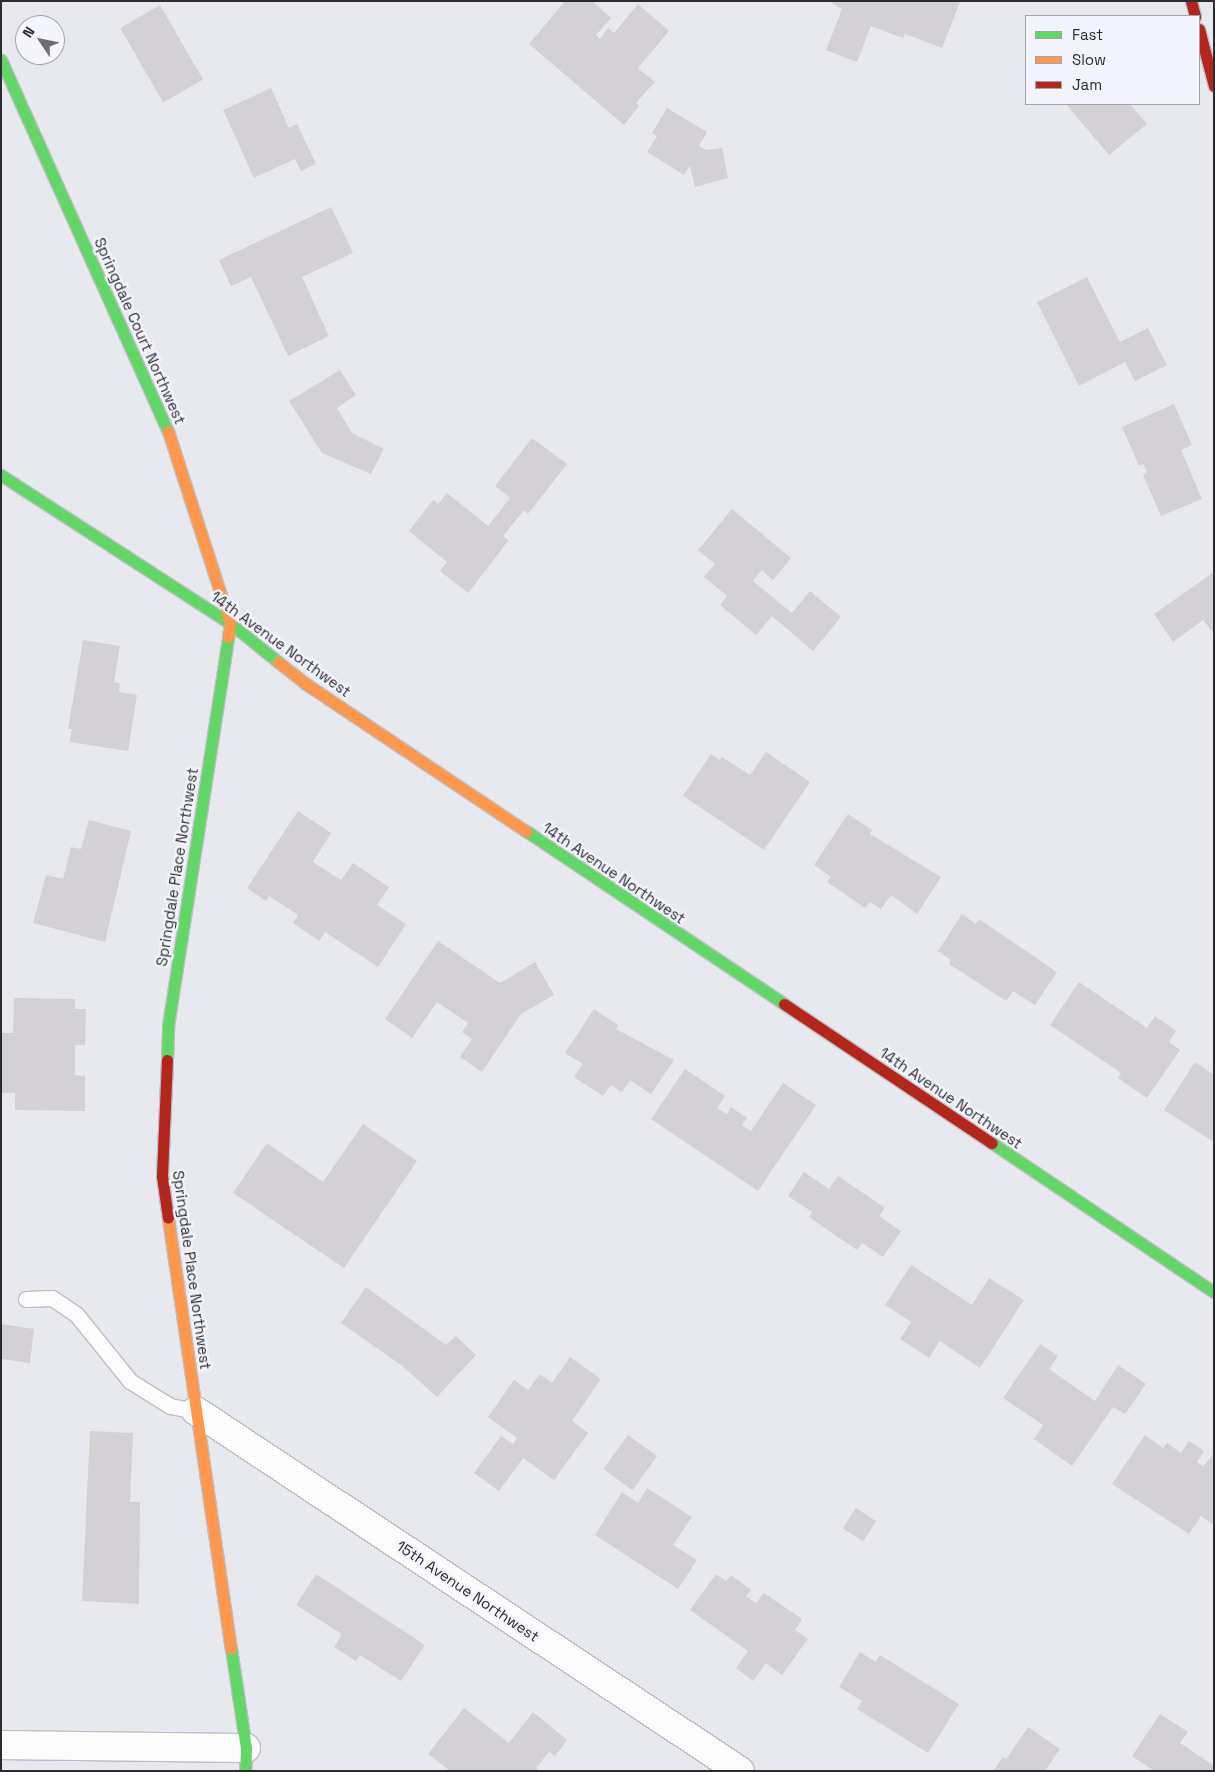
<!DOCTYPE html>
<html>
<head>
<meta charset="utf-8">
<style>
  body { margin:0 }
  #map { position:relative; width:1215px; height:1772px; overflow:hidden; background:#e8e9ee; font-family:"Space Grotesk",sans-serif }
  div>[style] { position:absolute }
  .building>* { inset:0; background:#d3d1d3; transform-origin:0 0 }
  .roads { filter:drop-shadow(1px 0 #bebfc3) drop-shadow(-1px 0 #bebfc3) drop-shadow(0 1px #bebfc3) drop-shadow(0 -1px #bebfc3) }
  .lane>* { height:15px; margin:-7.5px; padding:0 7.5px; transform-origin:7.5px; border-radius:7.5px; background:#fcfcfc }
  .street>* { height:28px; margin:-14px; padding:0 14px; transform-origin:14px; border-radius:14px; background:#fcfcfc }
  .fast>* { height:11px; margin:-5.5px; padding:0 5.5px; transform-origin:5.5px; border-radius:5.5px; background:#63d668 }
  .slow>* { height:11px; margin:-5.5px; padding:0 5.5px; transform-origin:5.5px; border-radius:5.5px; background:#ff974d }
  .jam>* { height:11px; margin:-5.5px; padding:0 5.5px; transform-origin:5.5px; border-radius:5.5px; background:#b3261e }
  span { translate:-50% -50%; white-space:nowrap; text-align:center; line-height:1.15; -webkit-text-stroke:4.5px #f3f4fd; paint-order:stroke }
  .street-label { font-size:15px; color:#2c2c30 }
  .frame { position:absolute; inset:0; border:2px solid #2c2c30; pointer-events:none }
  .legend { position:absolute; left:1025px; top:15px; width:175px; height:90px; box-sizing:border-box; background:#f3f4fd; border:1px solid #a3a4ab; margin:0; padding:6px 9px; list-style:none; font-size:15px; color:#2c2c30 }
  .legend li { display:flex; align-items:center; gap:10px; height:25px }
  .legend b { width:25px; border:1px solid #a3a4ab }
  .north { position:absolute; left:15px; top:15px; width:50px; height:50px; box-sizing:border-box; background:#f3f4fd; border:1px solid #a3a4ab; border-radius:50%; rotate:304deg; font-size:14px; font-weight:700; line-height:20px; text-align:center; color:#2c2c30 }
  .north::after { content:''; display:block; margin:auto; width:18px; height:22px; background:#6e6e72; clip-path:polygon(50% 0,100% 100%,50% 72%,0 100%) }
</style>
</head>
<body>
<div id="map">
  <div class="building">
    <i style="clip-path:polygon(565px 1px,592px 1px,611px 18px,596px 35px,600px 39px,608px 28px,614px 33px,638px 4px,669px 31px,638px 68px,655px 82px,636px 103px,639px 106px,624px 125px,529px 44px)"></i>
    <i style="clip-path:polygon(829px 1px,959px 1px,960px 2px,942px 48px,905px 34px,903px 38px,871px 26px,857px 62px,826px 50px,842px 9px)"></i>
    <i style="left:160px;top:5px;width:86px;height:46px;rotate:60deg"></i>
    <i style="clip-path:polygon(271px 88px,289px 128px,297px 124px,316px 164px,301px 171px,295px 159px,254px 178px,223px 110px)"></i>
    <i style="clip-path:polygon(1066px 104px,1130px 104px,1147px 124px,1109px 155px)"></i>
    <i style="clip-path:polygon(667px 108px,707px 132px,699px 146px,707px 150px,722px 148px,728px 178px,695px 187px,690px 166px,684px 175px,647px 152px,657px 136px,652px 133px)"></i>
    <i style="clip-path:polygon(331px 207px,353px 253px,302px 277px,329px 336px,288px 356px,251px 277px,231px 286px,219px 260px)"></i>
    <i style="clip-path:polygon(1087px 277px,1120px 342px,1148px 328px,1167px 365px,1135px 381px,1125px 362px,1079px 386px,1037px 302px)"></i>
    <i style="clip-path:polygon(340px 370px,356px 395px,337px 408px,352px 433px,384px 449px,371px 474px,322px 453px,289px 401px)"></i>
    <i style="clip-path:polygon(1174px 404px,1192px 445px,1181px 450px,1202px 499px,1161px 516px,1143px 475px,1147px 473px,1143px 464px,1139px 466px,1122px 427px)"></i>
    <i style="clip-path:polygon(532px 438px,567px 464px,528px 514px,524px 510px,503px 536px,509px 540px,468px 593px,440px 571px,447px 562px,409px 531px,433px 500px,438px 504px,447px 493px,488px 526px,510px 498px,495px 486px)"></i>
    <i style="clip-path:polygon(732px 509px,791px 558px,773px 580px,762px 570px,753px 581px,792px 613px,810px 591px,841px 617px,813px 651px,772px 616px,756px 635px,720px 605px,727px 596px,704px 577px,715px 564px,698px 550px)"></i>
    <i style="clip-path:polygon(1214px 572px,1214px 634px,1203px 620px,1173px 642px,1154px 614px)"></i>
    <i style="clip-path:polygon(83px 640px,120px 646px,114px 682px,120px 683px,119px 692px,137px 695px,128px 751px,70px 742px,72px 729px,68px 729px)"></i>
    <i style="clip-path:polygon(766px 752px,810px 782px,764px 850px,683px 796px,711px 754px,720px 760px,722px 757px,750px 775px)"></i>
    <i style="clip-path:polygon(298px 811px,331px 833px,313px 862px,341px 880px,353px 863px,389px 887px,377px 905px,406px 924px,378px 967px,325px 932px,319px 941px,293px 923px,298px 915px,269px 896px,266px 901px,247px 888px)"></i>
    <i style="clip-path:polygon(848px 814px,872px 830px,870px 834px,941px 877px,917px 914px,891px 895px,881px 909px,870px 902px,865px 908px,827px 882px,831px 877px,814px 865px)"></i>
    <i style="clip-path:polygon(89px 820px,131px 831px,105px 942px,33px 923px,46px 875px,63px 879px,71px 847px,81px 849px)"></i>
    <i style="clip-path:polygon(962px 914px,976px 924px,979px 919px,1057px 972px,1035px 1005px,1013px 991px,1006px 1001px,949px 964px,951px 960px,938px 951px)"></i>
    <i style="clip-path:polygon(438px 941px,500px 983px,535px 962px,554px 995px,521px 1014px,482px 1072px,460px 1057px,472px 1039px,462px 1032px,468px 1023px,437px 1002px,412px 1038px,385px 1019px)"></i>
    <i style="clip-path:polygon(1079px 982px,1147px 1028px,1155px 1016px,1176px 1031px,1169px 1042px,1180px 1050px,1147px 1098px,1118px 1078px,1121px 1073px,1050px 1025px)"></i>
    <i style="clip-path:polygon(14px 998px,75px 999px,75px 1009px,86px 1009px,85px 1045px,75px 1045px,75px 1075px,85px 1076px,85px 1111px,15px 1110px,15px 1093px,1px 1093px,1px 1033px,13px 1033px)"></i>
    <i style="clip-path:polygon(594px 1009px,618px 1025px,616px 1029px,674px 1060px,651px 1094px,630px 1080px,622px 1092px,611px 1085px,603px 1096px,574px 1077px,583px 1064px,565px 1053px)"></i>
    <i style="clip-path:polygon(1195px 1062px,1214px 1075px,1214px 1142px,1164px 1110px)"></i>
    <i style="clip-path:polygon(685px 1069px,725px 1096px,717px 1108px,727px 1114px,731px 1107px,747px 1118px,742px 1125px,751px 1131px,783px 1083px,816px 1105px,758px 1191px,651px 1119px)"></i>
    <i style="clip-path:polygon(363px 1124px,417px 1161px,344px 1268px,233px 1193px,267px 1143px,323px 1182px)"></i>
    <i style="clip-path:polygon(804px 1172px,829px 1189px,838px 1176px,885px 1208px,879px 1216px,901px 1231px,883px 1257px,862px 1243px,857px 1250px,809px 1217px,812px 1212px,788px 1196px)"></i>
    <i style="clip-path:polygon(911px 1265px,972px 1305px,989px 1278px,1024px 1300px,980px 1368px,940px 1341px,929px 1358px,900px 1339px,911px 1322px,885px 1305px)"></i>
    <i style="clip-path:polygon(366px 1287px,446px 1345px,456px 1336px,476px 1355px,437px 1397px,401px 1365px,341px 1323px)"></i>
    <i style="clip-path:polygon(1px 1324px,34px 1329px,30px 1363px,1px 1359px)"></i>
    <i style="clip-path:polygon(1040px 1344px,1058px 1356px,1049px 1369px,1095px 1401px,1118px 1365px,1146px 1384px,1125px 1414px,1113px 1407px,1072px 1466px,1034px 1439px,1043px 1425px,1003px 1398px)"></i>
    <i style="clip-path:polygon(570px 1357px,601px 1379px,572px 1421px,588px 1433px,554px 1480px,523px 1458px,499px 1491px,474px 1473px,501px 1436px,513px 1444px,517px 1438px,488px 1417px,514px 1380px,528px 1390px,540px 1374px,552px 1383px)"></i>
    <i style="clip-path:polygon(90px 1431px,133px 1433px,130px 1502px,140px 1502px,139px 1604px,82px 1601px)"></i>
    <i style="left:628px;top:1435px;width:36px;height:42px;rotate:36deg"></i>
    <i style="clip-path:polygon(1145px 1435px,1163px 1448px,1167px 1443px,1181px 1453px,1189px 1441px,1204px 1451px,1197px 1462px,1203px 1466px,1214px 1454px,1214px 1525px,1201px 1516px,1189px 1534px,1112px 1484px)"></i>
    <i style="clip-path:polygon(647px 1488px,692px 1517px,673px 1545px,697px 1560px,678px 1589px,595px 1535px,622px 1492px,638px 1503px)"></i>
    <i style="left:856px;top:1508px;width:24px;height:24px;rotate:33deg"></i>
    <i style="clip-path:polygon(316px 1574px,425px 1645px,401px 1681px,360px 1655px,356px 1661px,334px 1647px,342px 1634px,296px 1605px)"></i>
    <i style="clip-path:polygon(716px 1574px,726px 1581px,731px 1575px,751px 1590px,746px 1596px,756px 1603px,764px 1593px,802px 1619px,795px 1630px,808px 1639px,782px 1675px,766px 1663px,753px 1681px,736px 1668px,748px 1651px,690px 1610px)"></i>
    <i style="clip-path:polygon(860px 1652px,876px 1662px,880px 1655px,959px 1704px,928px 1753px,857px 1709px,862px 1701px,839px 1687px)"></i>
    <i style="clip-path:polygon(464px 1708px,509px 1743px,533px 1712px,567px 1740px,555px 1756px,549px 1752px,536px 1768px,539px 1771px,450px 1771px,428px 1754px)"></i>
    <i style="clip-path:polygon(1160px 1714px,1188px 1732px,1180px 1743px,1214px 1766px,1214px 1771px,1154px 1771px,1132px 1756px)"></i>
    <i style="clip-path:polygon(1028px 1727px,1060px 1749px,1045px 1771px,993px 1771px,1003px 1757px,1006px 1759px)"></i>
  </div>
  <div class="roads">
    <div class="lane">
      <i style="left:26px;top:1299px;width:26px;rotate:-2deg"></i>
      <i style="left:52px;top:1298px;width:29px;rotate:34deg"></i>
      <i style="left:76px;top:1314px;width:86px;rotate:51.1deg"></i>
      <i style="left:130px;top:1381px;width:47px;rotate:32deg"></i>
      <i style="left:170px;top:1406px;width:26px;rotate:11deg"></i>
    </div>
    <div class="street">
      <i style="left:196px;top:1411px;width:652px;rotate:33.5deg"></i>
      <i style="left:1px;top:1745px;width:245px;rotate:0.7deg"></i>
    </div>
    <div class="fast">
      <i style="left:1px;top:60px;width:407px;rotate:65.8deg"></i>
      <i style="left:1px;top:475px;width:273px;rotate:32.9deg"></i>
      <i style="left:230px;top:623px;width:62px;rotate:39.1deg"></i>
      <i style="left:526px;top:831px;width:311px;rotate:33.8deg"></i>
      <i style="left:167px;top:1060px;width:34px;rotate:-88deg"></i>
      <i style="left:168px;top:1026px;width:394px;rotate:-81.2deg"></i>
      <i style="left:992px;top:1143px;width:267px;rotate:33.9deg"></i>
      <i style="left:231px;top:1648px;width:101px;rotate:81.5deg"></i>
      <i style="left:246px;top:1748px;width:23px;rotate:92deg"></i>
    </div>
    <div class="slow">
      <i style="left:168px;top:431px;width:202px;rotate:72.1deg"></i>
      <i style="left:230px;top:623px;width:14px;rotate:98deg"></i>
      <i style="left:278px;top:662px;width:36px;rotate:38deg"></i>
      <i style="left:306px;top:684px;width:265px;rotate:33.8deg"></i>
      <i style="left:168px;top:1218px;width:435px;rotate:81.7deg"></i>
    </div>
    <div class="jam">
      <i style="left:1191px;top:1px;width:16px;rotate:75deg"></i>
      <i style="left:1199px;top:29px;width:59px;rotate:75.3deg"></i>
      <i style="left:784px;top:1004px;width:250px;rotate:33.8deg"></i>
      <i style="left:167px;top:1060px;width:116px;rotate:92.5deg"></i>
      <i style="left:162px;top:1176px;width:42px;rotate:81.9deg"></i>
    </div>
  </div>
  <div class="street-label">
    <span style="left:140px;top:331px;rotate:66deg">Springdale Court Northwest</span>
    <span style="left:281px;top:644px;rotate:36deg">14th Avenue Northwest</span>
    <span style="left:177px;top:867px;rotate:-81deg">Springdale Place Northwest</span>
    <span style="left:614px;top:873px;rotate:34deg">14th Avenue Northwest</span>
    <span style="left:951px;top:1098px;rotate:34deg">14th Avenue Northwest</span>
    <span style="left:192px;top:1270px;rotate:82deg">Springdale Place Northwest</span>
    <span style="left:468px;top:1591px;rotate:34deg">15th Avenue Northwest</span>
  </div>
  <div class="frame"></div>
  <ul class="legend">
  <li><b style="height:6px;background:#63d668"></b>Fast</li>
  <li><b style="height:6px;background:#ff974d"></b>Slow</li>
  <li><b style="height:6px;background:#b3261e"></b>Jam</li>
  </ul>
  <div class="north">N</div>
</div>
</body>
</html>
